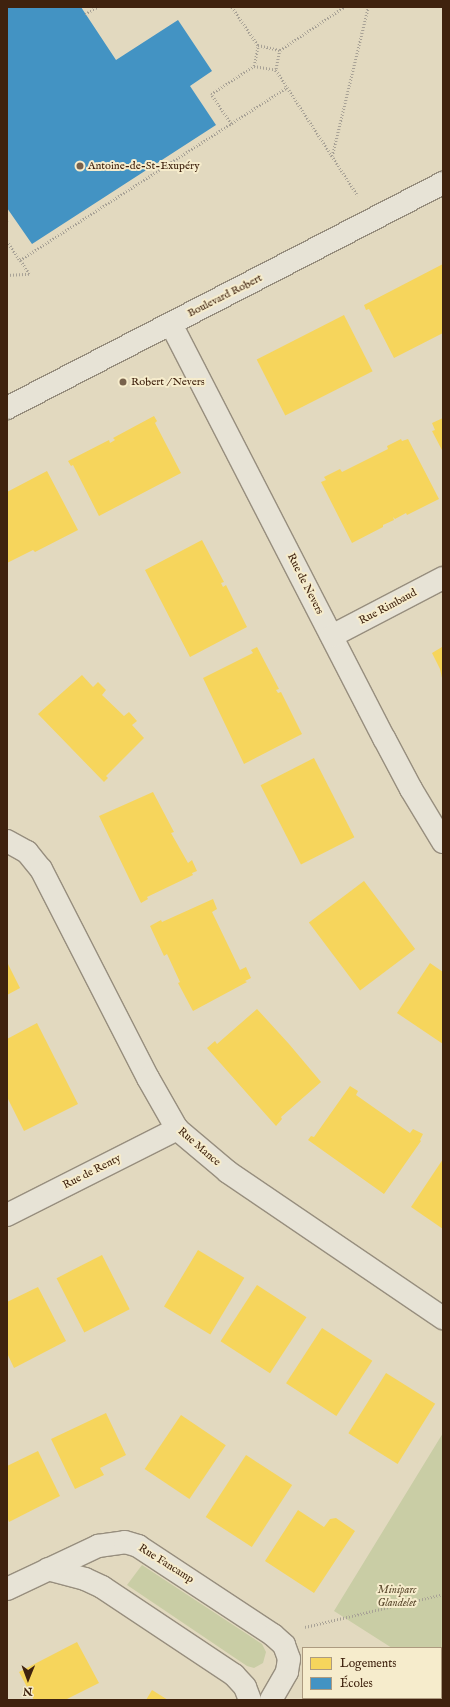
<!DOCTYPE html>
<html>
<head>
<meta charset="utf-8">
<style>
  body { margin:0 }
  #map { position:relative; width:450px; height:1707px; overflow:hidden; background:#e2d9bf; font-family:"IM FELL English",serif }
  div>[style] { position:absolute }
  .green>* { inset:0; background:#c9cda5 }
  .homes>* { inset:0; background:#f6d55c; transform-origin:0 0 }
  .schools>* { inset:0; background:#4393c3 }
  .path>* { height:2.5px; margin-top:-1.25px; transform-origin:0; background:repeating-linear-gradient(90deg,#a8a296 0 1px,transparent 0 3px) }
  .roads { filter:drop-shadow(1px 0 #978e7e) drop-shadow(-1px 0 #978e7e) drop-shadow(0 1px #978e7e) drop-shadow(0 -1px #978e7e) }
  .street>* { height:22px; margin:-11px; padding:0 11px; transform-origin:11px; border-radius:11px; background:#e7e3d6 }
  .secondary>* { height:22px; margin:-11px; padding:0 11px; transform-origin:11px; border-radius:11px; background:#e7e3d6 }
  .dots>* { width:11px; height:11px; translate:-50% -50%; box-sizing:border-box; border:2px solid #f6eccc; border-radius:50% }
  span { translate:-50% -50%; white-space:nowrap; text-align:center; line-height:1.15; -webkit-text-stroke:4px #f6eccc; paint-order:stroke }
  .poi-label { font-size:11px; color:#3f220e }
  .left { translate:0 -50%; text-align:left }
  .street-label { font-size:11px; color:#3f220e }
  .park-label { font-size:11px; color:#5c4a2e; font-style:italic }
  .frame { position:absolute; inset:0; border:8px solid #3f220e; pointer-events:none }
  .legend { position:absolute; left:302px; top:1647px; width:140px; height:52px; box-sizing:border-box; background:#f6eccc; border:1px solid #ad9b80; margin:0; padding:5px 7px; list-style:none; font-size:12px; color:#3f220e }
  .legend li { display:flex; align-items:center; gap:8px; height:20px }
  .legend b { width:20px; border:1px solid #ad9b80 }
  .north { position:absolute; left:8px; top:1659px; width:40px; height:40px; -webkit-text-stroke:3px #f6eccc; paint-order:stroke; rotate:181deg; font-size:11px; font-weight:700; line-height:16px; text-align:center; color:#3f220e }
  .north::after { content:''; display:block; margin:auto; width:14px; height:18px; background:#3f220e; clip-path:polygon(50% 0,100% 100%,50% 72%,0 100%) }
</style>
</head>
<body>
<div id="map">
  <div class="green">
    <i style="clip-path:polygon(443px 1433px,443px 1681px,441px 1680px,441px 1648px,392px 1648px,334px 1611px)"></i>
    <i style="clip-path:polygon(142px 1565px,262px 1644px,266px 1652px,263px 1663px,254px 1668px,247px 1666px,127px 1585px)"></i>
  </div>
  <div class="homes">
    <i style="clip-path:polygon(443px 264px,443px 333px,394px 358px,369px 309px,366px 310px,364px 305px)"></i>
    <i style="left:344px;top:315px;width:63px;height:98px;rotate:63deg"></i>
    <i style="clip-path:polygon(154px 416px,157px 421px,155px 423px,181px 473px,99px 516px,73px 465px,71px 466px,68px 461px,109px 440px,110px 443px,115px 440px,113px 438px)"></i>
    <i style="clip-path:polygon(443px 418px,443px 452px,432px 431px,435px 430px,432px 423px)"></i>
    <i style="clip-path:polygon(401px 439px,402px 441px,408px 439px,439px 499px,407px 515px,406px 513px,395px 519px,393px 517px,394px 520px,383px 525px,383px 527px,352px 543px,321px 482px,326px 480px,324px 477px,340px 469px,342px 472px,388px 449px,387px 446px)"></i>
    <i style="clip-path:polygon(47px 471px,78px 530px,35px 552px,33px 550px,7px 563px,7px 492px)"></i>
    <i style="clip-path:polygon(202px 540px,224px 582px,221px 583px,223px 587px,226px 585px,247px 627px,190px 657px,145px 570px)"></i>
    <i style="clip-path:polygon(257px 647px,279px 689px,276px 690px,278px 693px,281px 692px,302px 734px,244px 764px,203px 678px,253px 653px,251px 650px)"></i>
    <i style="clip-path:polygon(442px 647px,443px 678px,442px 678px,440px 669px,432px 653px)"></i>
    <i style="clip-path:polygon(82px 675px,93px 687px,98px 682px,106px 690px,102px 695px,124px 716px,129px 712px,137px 721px,132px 725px,144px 738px,106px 776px,108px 778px,104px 782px,38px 714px)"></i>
    <i style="left:314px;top:758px;width:89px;height:60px;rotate:63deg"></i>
    <i style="clip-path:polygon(153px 792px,174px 832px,171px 833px,188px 863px,192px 860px,197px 871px,192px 873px,193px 875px,147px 897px,148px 899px,141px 903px,99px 816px)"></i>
    <i style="left:364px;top:881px;width:85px;height:69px;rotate:53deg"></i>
    <i style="clip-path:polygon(213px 899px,217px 909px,212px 912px,240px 970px,246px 967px,251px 978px,245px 981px,247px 982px,193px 1011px,178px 983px,180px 982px,167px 954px,164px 956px,150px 926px,161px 920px,162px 922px)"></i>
    <i style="clip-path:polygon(7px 962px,20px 988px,7px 995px)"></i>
    <i style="clip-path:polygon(430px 963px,443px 972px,443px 1044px,397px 1013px)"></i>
    <i style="clip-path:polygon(257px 1009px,289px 1044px,321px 1082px,281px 1117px,282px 1119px,276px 1126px,207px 1048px,215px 1041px,217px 1044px)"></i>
    <i style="clip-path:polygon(37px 1023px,78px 1104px,24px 1131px,7px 1097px,7px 1039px)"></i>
    <i style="clip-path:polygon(350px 1086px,358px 1091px,356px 1095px,410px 1133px,413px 1129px,423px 1134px,420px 1140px,421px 1141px,384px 1194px,308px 1140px,311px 1136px,314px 1137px)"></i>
    <i style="clip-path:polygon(443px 1159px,443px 1229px,411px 1207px)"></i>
    <i style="left:198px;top:1250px;width:54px;height:66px;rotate:31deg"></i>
    <i style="left:102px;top:1255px;width:61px;height:51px;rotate:63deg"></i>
    <i style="left:257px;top:1285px;width:59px;height:67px;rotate:33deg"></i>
    <i style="clip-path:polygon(38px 1287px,66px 1341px,14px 1368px,7px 1353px,7px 1302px)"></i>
    <i style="left:322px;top:1328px;width:60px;height:66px;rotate:33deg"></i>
    <i style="left:386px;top:1373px;width:58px;height:71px;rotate:32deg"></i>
    <i style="clip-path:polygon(106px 1413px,126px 1455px,100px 1468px,104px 1475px,75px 1489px,51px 1439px)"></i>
    <i style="left:181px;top:1415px;width:54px;height:65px;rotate:34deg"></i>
    <i style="clip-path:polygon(38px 1451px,60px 1496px,9px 1522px,7px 1517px,7px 1466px)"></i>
    <i style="left:246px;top:1455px;width:55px;height:74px;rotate:33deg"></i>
    <i style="clip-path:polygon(298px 1510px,324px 1527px,330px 1519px,336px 1518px,355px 1531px,314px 1593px,265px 1561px)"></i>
    <i style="clip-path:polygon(77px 1642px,99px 1683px,65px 1700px,34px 1700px,19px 1672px)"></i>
    <i style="clip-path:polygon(152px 1690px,168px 1700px,146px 1700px)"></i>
    <i style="left:365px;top:1698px;width:75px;height:2px"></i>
  </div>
  <div class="schools">
    <i style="clip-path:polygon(7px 7px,81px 7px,116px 60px,178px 20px,212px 71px,190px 86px,216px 125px,32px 244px,7px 208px)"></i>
  </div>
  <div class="path">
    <i style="left:232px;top:7px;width:46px;rotate:55.6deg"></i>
    <i style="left:85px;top:14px;width:14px;rotate:-30deg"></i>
    <i style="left:280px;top:50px;width:77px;rotate:-33.9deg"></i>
    <i style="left:254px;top:66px;width:21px;rotate:-79deg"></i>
    <i style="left:258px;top:45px;width:23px;rotate:13deg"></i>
    <i style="left:280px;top:50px;width:20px;rotate:101deg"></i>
    <i style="left:276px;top:70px;width:150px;rotate:56.9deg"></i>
    <i style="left:231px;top:124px;width:36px;rotate:-124deg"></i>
    <i style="left:211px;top:94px;width:51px;rotate:-33.1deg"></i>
    <i style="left:254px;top:66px;width:22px;rotate:10deg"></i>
    <i style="left:332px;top:156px;width:153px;rotate:-76.4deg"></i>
    <i style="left:7px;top:221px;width:1px;rotate:90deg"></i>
    <i style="left:7px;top:241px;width:23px;rotate:56deg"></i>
    <i style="left:7px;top:275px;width:22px;rotate:-3deg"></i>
    <i style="left:29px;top:274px;width:17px;rotate:-123deg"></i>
    <i style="left:20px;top:260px;width:318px;rotate:-32.9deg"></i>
    <i style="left:305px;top:1627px;width:142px;rotate:-13.4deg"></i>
  </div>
  <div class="roads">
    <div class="street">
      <i style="left:171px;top:324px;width:466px;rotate:62.8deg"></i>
      <i style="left:384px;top:738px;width:58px;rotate:62.1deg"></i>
      <i style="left:411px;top:789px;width:62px;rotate:58.9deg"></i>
      <i style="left:332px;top:636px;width:125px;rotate:-27.6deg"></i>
      <i style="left:7px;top:841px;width:23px;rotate:29deg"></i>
      <i style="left:27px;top:852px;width:22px;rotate:51deg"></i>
      <i style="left:41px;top:869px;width:235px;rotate:62.9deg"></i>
      <i style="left:148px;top:1078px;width:59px;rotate:60.4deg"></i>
      <i style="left:177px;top:1129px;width:67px;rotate:40.1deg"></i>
      <i style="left:228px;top:1172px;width:260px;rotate:34.2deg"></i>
      <i style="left:7px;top:1215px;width:191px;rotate:-26.8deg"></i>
      <i style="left:48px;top:1569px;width:38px;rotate:15deg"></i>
      <i style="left:85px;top:1579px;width:19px;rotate:25deg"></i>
      <i style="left:102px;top:1587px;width:159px;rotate:33.7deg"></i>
      <i style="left:234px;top:1675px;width:16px;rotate:47deg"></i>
      <i style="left:245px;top:1687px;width:14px;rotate:69deg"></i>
      <i style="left:7px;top:1589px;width:101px;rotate:-25.3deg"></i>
      <i style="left:98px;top:1546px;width:27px;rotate:-8deg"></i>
      <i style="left:125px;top:1542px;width:14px;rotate:17deg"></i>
      <i style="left:138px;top:1546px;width:162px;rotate:33.4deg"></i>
      <i style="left:273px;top:1635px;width:15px;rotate:42deg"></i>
      <i style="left:284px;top:1645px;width:15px;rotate:70deg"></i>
      <i style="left:289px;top:1659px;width:13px;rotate:99deg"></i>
      <i style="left:287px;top:1672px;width:32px;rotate:120deg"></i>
    </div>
    <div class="secondary">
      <i style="left:7px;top:408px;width:491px;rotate:-27.3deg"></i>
    </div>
  </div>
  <div class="dots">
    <i style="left:80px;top:166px;background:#78624c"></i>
    <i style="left:123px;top:382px;background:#78624c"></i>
  </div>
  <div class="poi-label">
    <span class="left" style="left:88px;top:166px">Antoine-de-St-Exupéry</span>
    <span class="left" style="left:131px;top:382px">Robert / Nevers</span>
  </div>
  <div class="street-label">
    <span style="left:225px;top:296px;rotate:-27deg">Boulevard Robert</span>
    <span style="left:305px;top:584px;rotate:63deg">Rue de Nevers</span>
    <span style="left:388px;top:607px;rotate:-28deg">Rue Rimbaud</span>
    <span style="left:199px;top:1147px;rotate:41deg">Rue Mance</span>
    <span style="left:92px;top:1172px;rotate:-27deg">Rue de Renty</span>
    <span style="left:166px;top:1564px;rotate:32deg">Rue Fancamp</span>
  </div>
  <div class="park-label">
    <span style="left:397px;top:1597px">Miniparc<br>Glandelet</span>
  </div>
  <div class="frame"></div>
  <ul class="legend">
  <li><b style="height:11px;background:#f6d55c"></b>Logements</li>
  <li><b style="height:11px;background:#4393c3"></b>Écoles</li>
  </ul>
  <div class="north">N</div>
</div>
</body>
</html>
